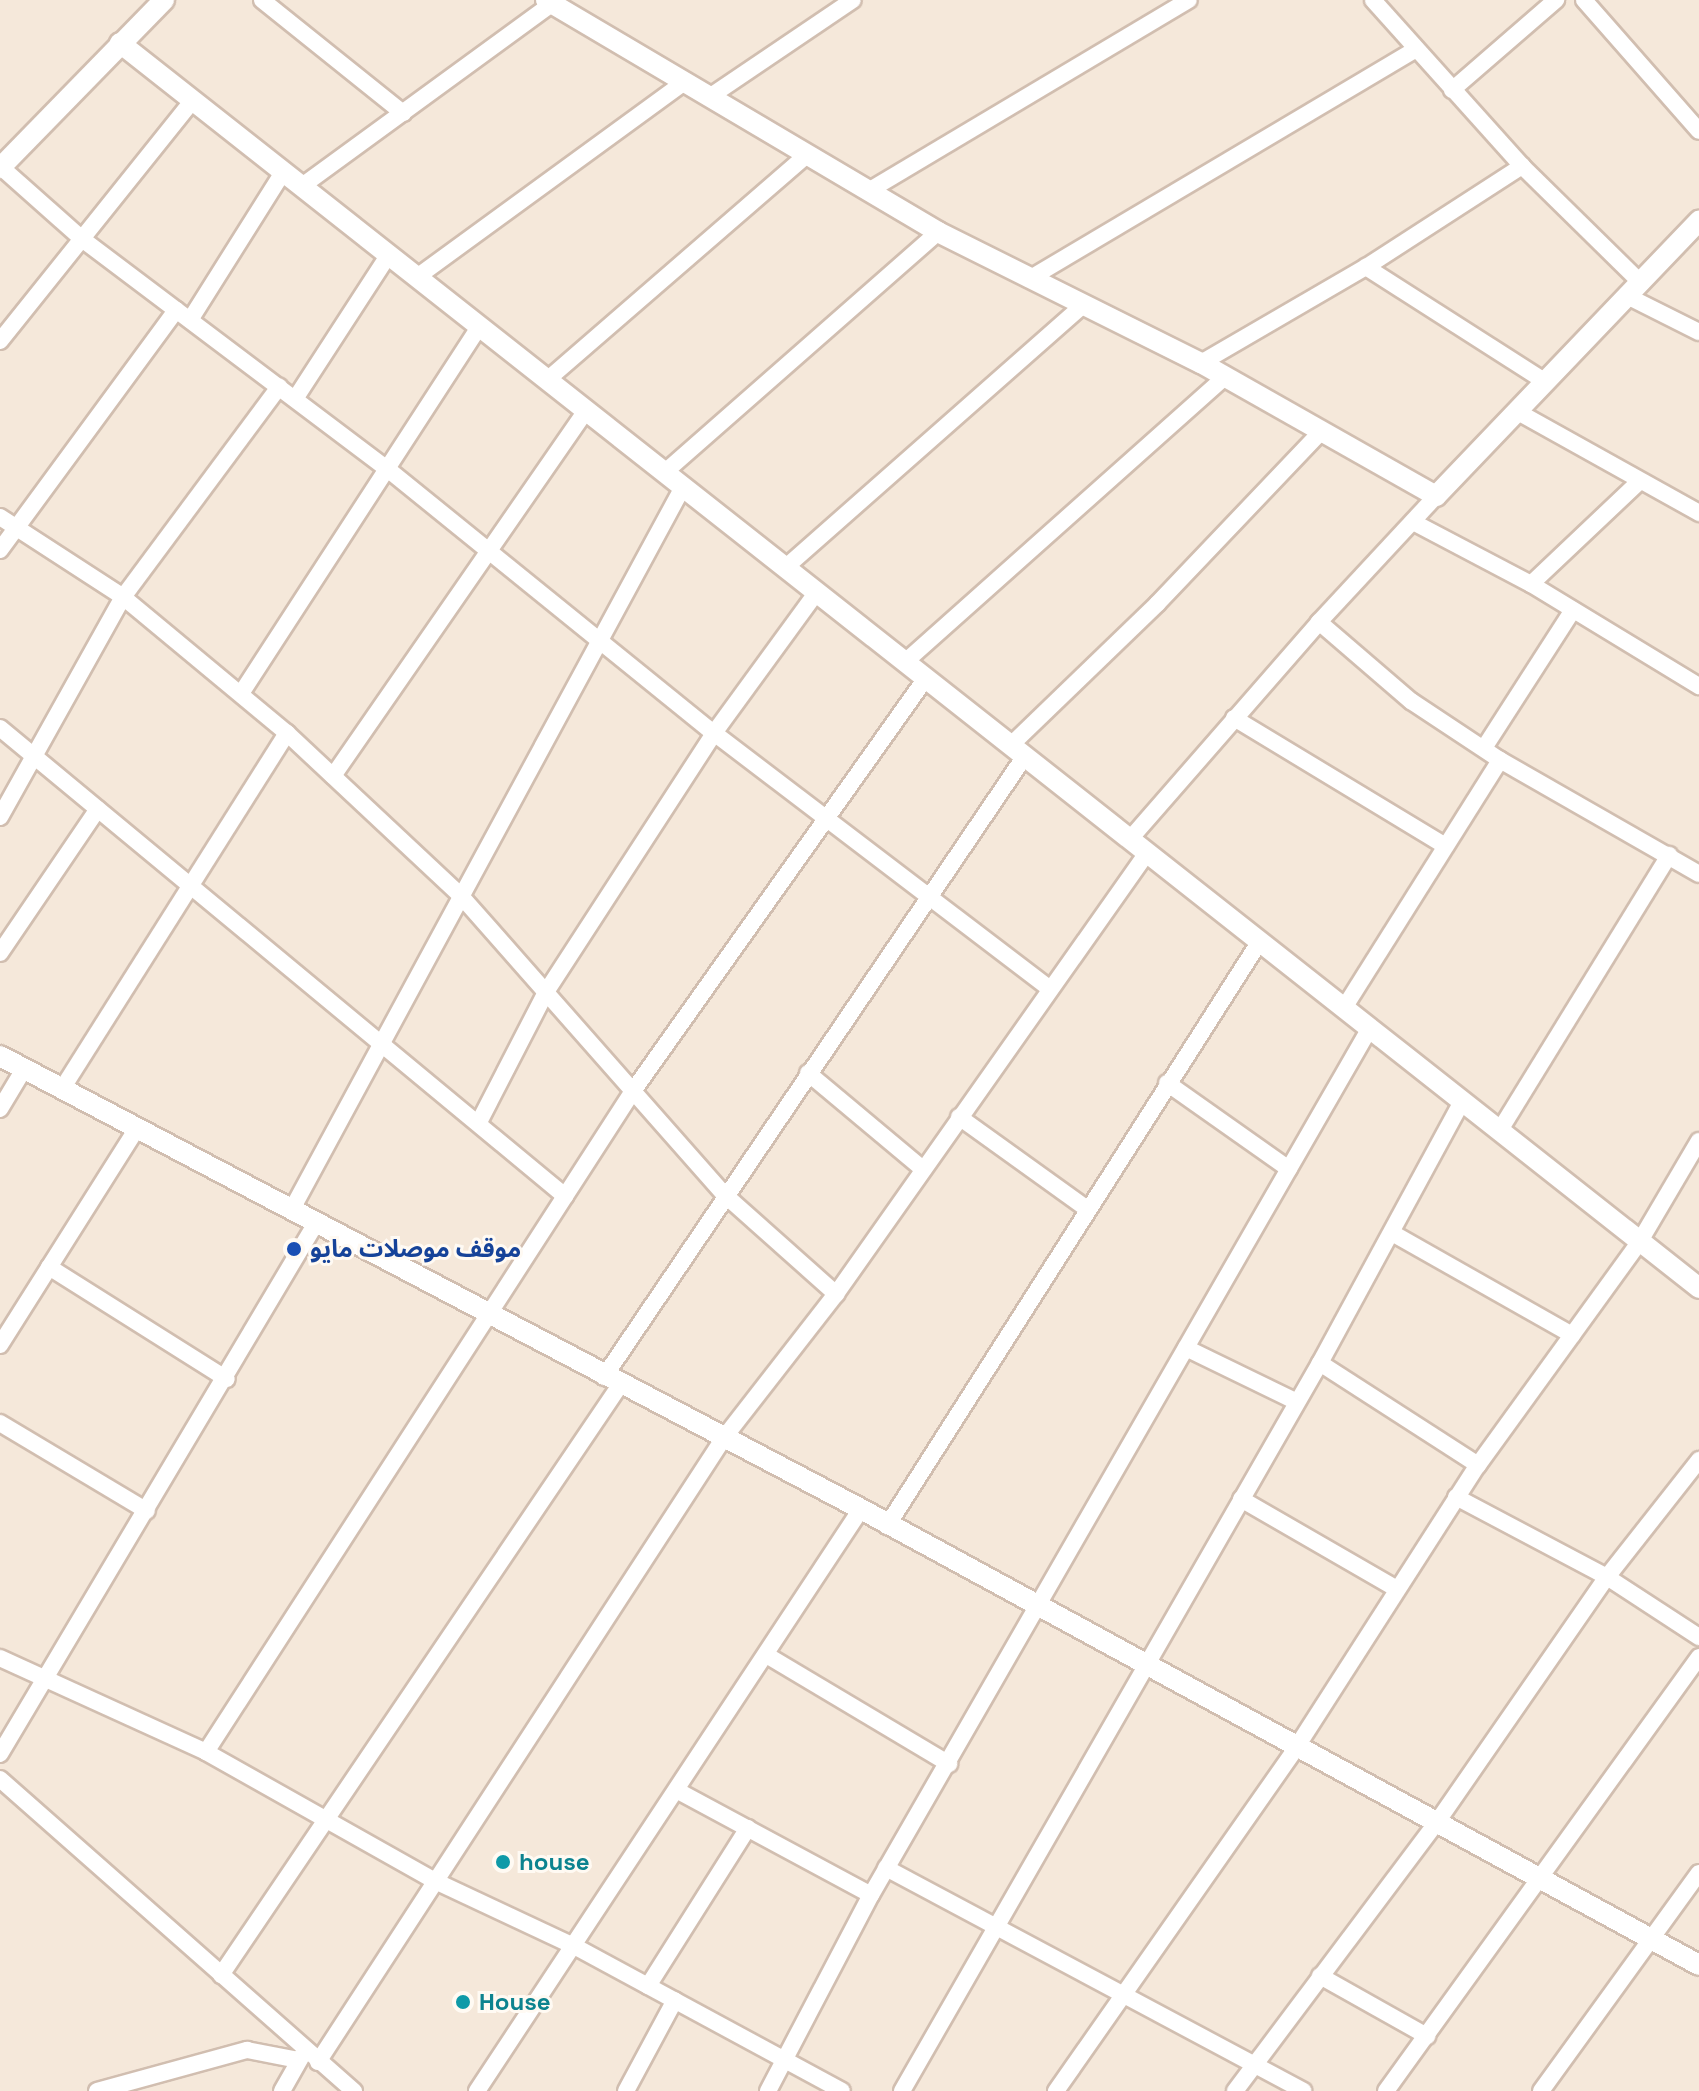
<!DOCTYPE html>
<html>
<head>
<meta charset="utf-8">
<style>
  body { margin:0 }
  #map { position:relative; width:1699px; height:2091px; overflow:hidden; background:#fdf6ec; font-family:"Space Grotesk","Noto Sans Arabic",sans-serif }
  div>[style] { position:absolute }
  .residential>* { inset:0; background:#f5e8da; transform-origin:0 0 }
  .roads { filter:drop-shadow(2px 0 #d1beb0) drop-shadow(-2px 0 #d1beb0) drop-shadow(0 2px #d1beb0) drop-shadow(0 -2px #d1beb0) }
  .minor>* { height:16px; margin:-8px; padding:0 8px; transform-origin:8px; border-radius:8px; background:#fff }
  .tertiary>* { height:20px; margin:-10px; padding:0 10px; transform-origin:10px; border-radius:10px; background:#fff }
  .dots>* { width:22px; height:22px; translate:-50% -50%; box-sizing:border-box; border:4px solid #fffaf3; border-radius:50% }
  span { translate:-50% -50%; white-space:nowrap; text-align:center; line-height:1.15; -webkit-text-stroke:6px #fffaf3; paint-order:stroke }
  .transit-label { font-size:24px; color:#164399; font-weight:700 }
  .left { translate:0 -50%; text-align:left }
  .culture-label { font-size:24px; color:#0d838f; font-weight:700 }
</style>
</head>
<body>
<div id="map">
  <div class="residential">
    <i style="left:0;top:0;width:1699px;height:2091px"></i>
  </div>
  <div class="roads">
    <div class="minor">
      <i style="left:262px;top:0;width:181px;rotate:38.7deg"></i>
      <i style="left:1373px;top:0;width:223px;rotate:48.1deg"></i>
      <i style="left:1522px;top:166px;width:167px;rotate:44.5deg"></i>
      <i style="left:1584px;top:0;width:174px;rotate:48.7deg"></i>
      <i style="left:1452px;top:90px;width:138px;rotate:-40.9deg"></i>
      <i style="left:711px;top:96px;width:171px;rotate:-34.1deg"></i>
      <i style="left:1px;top:167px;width:108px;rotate:41.6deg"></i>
      <i style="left:82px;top:239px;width:386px;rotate:37deg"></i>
      <i style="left:390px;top:471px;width:417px;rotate:39deg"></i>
      <i style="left:714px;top:733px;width:421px;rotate:37.3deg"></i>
      <i style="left:302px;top:186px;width:316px;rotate:-36.1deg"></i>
      <i style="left:870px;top:190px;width:371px;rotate:-30.8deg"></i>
      <i style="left:1366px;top:267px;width:211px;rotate:32.6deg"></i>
      <i style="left:417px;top:277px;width:331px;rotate:-36.1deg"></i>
      <i style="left:1029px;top:279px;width:450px;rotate:-30.7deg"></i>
      <i style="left:1629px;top:297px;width:78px;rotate:26.6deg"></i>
      <i style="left:190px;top:320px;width:176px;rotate:-57.8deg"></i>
      <i style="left:0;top:341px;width:309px;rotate:-51.3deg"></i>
      <i style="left:1201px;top:363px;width:191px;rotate:-30.2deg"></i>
      <i style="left:1366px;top:267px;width:186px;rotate:-32.9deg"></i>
      <i style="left:547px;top:380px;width:345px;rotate:-40.9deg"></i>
      <i style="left:295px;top:399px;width:173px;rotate:-57deg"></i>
      <i style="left:1516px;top:411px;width:210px;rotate:29.1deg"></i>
      <i style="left:665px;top:472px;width:363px;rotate:-41.3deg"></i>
      <i style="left:0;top:517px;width:147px;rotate:33deg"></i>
      <i style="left:123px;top:597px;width:213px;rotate:39.7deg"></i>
      <i style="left:287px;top:733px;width:238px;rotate:43.1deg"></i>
      <i style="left:461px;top:896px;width:399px;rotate:48.6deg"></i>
      <i style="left:725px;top:1195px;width:149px;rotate:41.7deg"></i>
      <i style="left:1413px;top:522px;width:133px;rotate:27.7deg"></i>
      <i style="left:1531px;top:584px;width:197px;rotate:31.3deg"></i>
      <i style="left:0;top:550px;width:298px;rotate:-53.7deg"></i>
      <i style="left:786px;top:567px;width:395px;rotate:-41.4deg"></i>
      <i style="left:1531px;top:584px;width:150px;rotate:-43.4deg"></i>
      <i style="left:1319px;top:622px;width:121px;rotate:40.7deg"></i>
      <i style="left:1411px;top:701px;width:107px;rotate:33.5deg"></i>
      <i style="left:1500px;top:760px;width:229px;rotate:29.8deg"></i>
      <i style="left:905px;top:662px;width:429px;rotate:-41.7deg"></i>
      <i style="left:242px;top:692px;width:437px;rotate:-57deg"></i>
      <i style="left:1234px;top:718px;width:247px;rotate:31.2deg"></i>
      <i style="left:0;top:728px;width:734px;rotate:39.64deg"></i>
      <i style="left:1011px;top:745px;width:203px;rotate:-44deg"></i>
      <i style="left:1157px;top:604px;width:236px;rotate:-46.4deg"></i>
      <i style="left:1484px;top:748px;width:164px;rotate:-57.2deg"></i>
      <i style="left:333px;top:776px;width:445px;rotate:-55.3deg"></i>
      <i style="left:0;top:817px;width:252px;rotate:-60.8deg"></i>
      <i style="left:123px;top:597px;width:262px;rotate:-53.4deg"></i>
      <i style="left:1130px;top:839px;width:288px;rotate:-48.9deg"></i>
      <i style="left:1319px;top:622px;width:172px;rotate:-47.1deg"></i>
      <i style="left:0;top:953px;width:174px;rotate:-55.8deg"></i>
      <i style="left:1344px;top:1008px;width:293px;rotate:-57.8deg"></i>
      <i style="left:808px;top:1073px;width:150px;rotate:39.9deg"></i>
      <i style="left:1167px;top:1083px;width:149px;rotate:35.2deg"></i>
      <i style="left:62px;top:1089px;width:421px;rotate:-57.7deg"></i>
      <i style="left:0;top:1109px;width:47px;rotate:-59deg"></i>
      <i style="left:959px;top:1117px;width:158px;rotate:35.7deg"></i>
      <i style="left:479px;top:1122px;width:146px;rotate:-62.7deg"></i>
      <i style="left:546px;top:992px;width:309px;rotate:-57deg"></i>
      <i style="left:714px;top:733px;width:175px;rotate:-53.9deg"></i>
      <i style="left:1500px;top:1130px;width:323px;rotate:-58.4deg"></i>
      <i style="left:291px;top:1211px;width:823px;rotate:-61.57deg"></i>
      <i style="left:1392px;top:1233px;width:207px;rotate:29.5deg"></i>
      <i style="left:49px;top:1267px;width:210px;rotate:32.2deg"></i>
      <i style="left:0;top:1345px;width:254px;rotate:-57.7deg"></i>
      <i style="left:1186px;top:1348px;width:123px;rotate:25.9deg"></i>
      <i style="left:1320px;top:1363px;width:188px;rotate:32.8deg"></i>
      <i style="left:604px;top:1377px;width:750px;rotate:-55.87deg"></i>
      <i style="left:0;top:1423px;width:171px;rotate:30.9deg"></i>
      <i style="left:1456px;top:1497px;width:171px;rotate:27.9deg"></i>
      <i style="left:1607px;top:1577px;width:110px;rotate:33.1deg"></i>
      <i style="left:1241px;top:1499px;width:178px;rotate:30deg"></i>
      <i style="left:887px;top:1526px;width:694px;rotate:-57.48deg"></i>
      <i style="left:768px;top:1656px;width:211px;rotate:30.8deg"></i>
      <i style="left:0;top:1658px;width:226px;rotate:24.5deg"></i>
      <i style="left:206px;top:1752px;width:265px;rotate:29.4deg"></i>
      <i style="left:437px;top:1882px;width:153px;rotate:25.1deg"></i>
      <i style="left:576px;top:1947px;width:302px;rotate:28.4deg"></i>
      <i style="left:206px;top:1752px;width:787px;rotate:-57.14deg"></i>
      <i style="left:633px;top:1091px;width:506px;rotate:-54.65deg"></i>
      <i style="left:0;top:1754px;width:618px;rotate:-59.24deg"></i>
      <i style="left:0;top:1779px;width:472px;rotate:41.4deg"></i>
      <i style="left:678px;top:1791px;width:219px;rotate:28.3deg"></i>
      <i style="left:886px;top:1868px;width:473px;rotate:28.1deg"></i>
      <i style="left:221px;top:1975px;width:712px;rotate:-55.93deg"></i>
      <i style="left:1320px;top:1976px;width:123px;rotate:29.3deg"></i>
      <i style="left:648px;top:1986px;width:187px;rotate:-57.7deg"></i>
      <i style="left:318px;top:2062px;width:743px;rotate:-56.97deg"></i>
      <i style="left:723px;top:1439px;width:184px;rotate:-52.1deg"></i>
      <i style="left:836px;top:1294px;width:540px;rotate:-54.81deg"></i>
      <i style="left:97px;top:2091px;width:156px;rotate:-15.3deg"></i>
      <i style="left:247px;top:2050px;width:53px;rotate:10.9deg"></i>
      <i style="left:282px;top:2091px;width:43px;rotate:-60.4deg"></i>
      <i style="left:477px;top:2091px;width:697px;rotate:-56.58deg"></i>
      <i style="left:626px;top:2091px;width:103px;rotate:-61.7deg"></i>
      <i style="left:768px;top:2091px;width:221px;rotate:-62.3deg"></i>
      <i style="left:871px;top:1895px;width:1000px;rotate:-60.08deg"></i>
      <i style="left:902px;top:2091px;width:839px;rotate:-60.14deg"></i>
      <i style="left:1320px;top:1363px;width:298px;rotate:-61.5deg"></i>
      <i style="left:1056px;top:2091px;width:419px;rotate:-55deg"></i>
      <i style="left:1296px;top:1748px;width:336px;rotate:-57.3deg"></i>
      <i style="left:1478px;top:1465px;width:276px;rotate:-54.1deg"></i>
      <i style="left:1640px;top:1241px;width:116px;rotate:-59.5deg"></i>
      <i style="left:1235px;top:2091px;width:333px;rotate:-53.1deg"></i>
      <i style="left:1435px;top:1825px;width:302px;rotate:-55.3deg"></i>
      <i style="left:1607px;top:1577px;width:149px;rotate:-51.8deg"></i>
      <i style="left:1386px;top:2091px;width:535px;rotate:-54.2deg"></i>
      <i style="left:1541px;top:2091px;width:269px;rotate:-54.1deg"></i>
    </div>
    <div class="tertiary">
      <i style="left:546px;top:0;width:456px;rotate:30.6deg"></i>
      <i style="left:938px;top:232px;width:294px;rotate:26.5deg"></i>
      <i style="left:1201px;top:363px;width:270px;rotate:29.5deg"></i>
      <i style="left:1436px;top:496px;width:381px;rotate:-46.3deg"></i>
      <i style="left:120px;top:43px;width:2011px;rotate:38.25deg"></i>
      <i style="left:0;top:168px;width:235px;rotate:-45.7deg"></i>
      <i style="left:0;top:1056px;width:973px;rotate:27.75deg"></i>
      <i style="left:861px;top:1509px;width:954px;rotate:28.55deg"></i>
    </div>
  </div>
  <div class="dots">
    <i style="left:294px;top:1249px;background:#1a4fb4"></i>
    <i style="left:503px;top:1862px;background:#0f9aa8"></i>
    <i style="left:463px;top:2002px;background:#0f9aa8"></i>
  </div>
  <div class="transit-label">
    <span class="left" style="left:310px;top:1249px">موقف موصلات مايو</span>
  </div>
  <div class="culture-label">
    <span class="left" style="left:519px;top:1862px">house</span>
    <span class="left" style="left:479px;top:2002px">House</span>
  </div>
</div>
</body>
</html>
